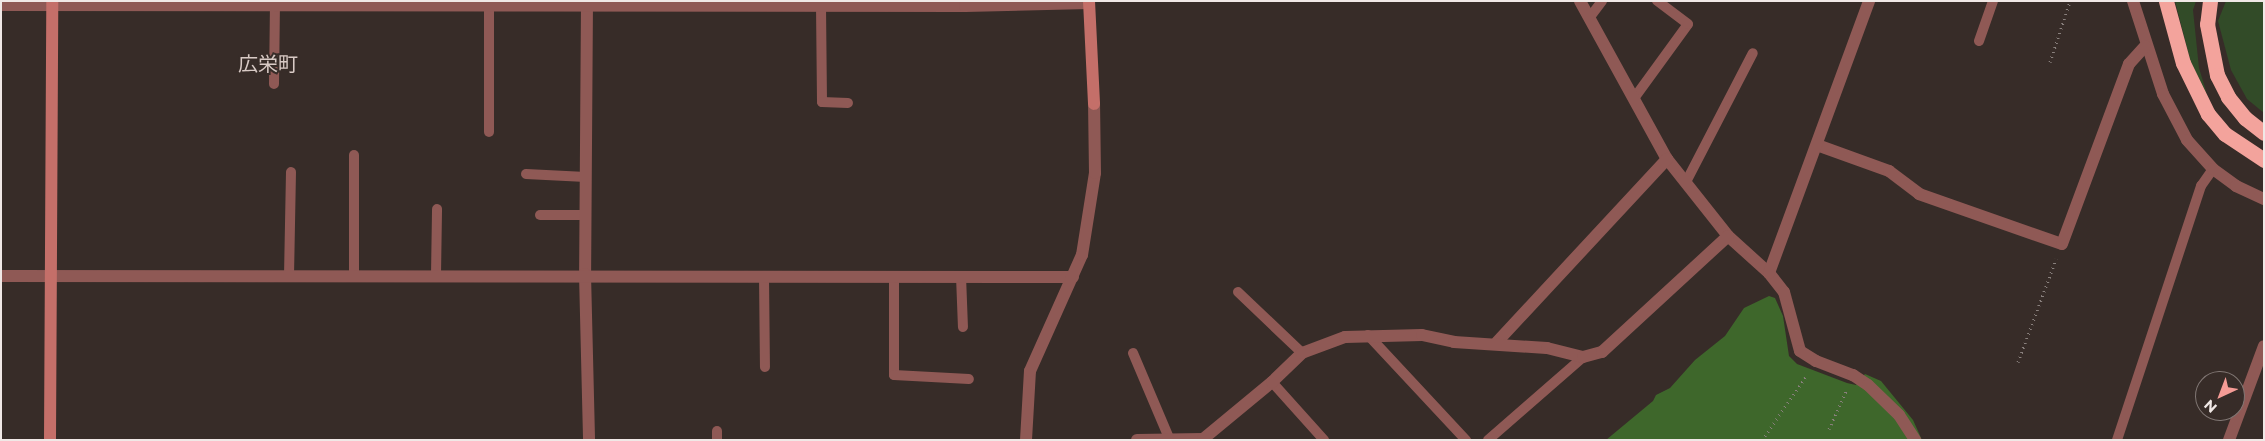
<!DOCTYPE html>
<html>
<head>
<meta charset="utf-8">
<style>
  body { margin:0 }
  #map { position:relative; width:2265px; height:441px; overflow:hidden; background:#372c28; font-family:Montserrat,"Noto Sans JP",sans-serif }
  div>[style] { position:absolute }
  .green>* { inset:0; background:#324b28 }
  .forest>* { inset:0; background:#3e672b }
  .path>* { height:3px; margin-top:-1.5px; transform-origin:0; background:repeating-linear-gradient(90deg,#89807d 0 1px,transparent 0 5px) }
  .lane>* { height:10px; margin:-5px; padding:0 5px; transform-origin:5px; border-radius:5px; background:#8f5955 }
  .street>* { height:12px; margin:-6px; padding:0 6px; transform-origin:6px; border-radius:6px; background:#8f5955 }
  .secondary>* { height:12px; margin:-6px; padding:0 6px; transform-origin:6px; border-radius:6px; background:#c46f69 }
  .highway>* { height:15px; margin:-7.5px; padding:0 7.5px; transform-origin:7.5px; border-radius:7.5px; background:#f3a39c }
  span { translate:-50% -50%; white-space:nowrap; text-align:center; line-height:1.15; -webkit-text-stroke:4px #372c28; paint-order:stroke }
  .quarter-label { font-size:20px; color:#d8cac5 }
  .frame { position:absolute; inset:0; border:2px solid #f0e8e6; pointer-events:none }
  .north { position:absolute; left:2195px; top:371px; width:50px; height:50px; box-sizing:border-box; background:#372c28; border:1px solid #817774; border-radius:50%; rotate:223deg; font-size:14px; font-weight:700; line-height:20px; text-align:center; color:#f0e8e6 }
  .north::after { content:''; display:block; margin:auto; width:18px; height:22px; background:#f59c96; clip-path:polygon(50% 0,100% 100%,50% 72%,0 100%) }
</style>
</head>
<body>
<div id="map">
  <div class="green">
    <i style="clip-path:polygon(2175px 1px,2196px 1px,2193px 10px,2199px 68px,2207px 94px,2191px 63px)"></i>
    <i style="clip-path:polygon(2226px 1px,2264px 1px,2264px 113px,2247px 99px,2231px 70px,2218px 21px)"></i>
  </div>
  <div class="forest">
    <i style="clip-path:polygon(1769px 296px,1775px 298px,1783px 316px,1789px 356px,1797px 364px,1847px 383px,1856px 385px,1865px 374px,1881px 381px,1913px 420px,1922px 440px,1606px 440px,1653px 401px,1656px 395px,1670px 388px,1695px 360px,1725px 336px,1744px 308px)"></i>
  </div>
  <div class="path">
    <i style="left:2050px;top:62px;width:64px;rotate:-71.8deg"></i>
    <i style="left:2018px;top:362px;width:110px;rotate:-69.7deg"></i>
    <i style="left:1829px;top:429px;width:44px;rotate:-65.8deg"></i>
    <i style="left:1762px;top:440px;width:79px;rotate:-55.3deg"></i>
  </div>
  <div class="lane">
    <i style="left:821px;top:6px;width:96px;rotate:89.4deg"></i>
    <i style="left:822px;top:102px;width:26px;rotate:2deg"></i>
    <i style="left:1590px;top:17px;width:20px;rotate:-53deg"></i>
    <i style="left:1979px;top:41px;width:42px;rotate:-70.7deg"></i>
    <i style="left:274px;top:84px;width:79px;rotate:-89.3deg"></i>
    <i style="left:1635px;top:97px;width:90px;rotate:-54deg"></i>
    <i style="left:1688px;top:24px;width:39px;rotate:-143deg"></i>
    <i style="left:489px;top:132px;width:128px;rotate:-90deg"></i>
    <i style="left:354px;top:155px;width:120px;rotate:90deg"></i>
    <i style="left:526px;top:174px;width:60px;rotate:2.9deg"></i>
    <i style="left:1686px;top:182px;width:145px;rotate:-62.6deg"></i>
    <i style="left:540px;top:215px;width:46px"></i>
    <i style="left:436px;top:275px;width:66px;rotate:-89.1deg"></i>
    <i style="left:289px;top:276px;width:104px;rotate:-88.9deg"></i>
    <i style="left:764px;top:276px;width:91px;rotate:89.4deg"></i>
    <i style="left:894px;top:276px;width:99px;rotate:90deg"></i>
    <i style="left:894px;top:375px;width:75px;rotate:3.1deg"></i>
    <i style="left:961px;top:276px;width:51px;rotate:87.8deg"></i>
    <i style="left:1238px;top:292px;width:88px;rotate:43.6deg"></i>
    <i style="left:1368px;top:335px;width:144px;rotate:47deg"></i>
    <i style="left:1133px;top:353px;width:92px;rotate:67deg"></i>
    <i style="left:1272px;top:382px;width:78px;rotate:48.1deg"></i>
    <i style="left:717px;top:431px;width:9px;rotate:90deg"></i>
    <i style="left:1488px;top:440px;width:126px;rotate:-41.1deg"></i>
    <i style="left:2117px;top:440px;width:268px;rotate:-71.7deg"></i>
    <i style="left:2201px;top:186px;width:21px;rotate:-55deg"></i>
  </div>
  <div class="street">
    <i style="left:587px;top:1px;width:273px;rotate:90.4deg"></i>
    <i style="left:585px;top:274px;width:166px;rotate:88.6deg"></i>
    <i style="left:1580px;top:1px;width:180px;rotate:61.2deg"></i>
    <i style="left:1667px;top:159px;width:98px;rotate:51.6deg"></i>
    <i style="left:1728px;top:236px;width:55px;rotate:42.1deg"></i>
    <i style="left:1769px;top:273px;width:24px;rotate:52deg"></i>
    <i style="left:1784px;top:292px;width:61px;rotate:74.8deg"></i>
    <i style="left:1800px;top:351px;width:19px;rotate:32deg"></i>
    <i style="left:1816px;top:361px;width:40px;rotate:21deg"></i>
    <i style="left:1853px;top:375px;width:18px;rotate:34deg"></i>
    <i style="left:1868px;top:385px;width:43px;rotate:44.1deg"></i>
    <i style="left:1899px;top:415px;width:30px;rotate:57deg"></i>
    <i style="left:2133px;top:1px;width:98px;rotate:72.1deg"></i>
    <i style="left:2163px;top:94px;width:52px;rotate:62.4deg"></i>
    <i style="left:2187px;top:140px;width:39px;rotate:48deg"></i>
    <i style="left:2213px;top:169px;width:29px;rotate:36deg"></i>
    <i style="left:2236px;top:186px;width:31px;rotate:25deg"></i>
    <i style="left:1px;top:5px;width:964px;rotate:0.06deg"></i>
    <i style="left:965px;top:6px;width:124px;rotate:-1.4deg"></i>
    <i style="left:1817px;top:145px;width:77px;rotate:19.9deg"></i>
    <i style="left:1889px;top:171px;width:38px;rotate:37deg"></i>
    <i style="left:1919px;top:194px;width:151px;rotate:19.3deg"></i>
    <i style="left:2062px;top:244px;width:192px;rotate:-69.6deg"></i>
    <i style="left:2129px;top:64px;width:24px;rotate:-48deg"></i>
    <i style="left:1769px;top:273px;width:290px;rotate:-69.8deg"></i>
    <i style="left:1px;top:276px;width:1072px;rotate:0.05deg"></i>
    <i style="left:1497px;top:342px;width:250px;rotate:-47.1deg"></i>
    <i style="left:1026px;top:440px;width:69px;rotate:-86.7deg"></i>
    <i style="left:1030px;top:371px;width:127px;rotate:-65.9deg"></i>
    <i style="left:1082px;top:255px;width:83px;rotate:-81deg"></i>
    <i style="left:1095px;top:173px;width:69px;rotate:-90.8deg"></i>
    <i style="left:1137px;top:440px;width:66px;rotate:-0.9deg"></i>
    <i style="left:1203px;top:439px;width:89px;rotate:-39.6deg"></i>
    <i style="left:1272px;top:382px;width:42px;rotate:-44deg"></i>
    <i style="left:1302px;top:353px;width:46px;rotate:-20.4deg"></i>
    <i style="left:1345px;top:337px;width:77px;rotate:-1.5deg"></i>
    <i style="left:1422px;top:335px;width:33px;rotate:12deg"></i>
    <i style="left:1454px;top:342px;width:93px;rotate:3.7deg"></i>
    <i style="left:1547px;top:348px;width:37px;rotate:14deg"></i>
    <i style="left:1583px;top:357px;width:20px;rotate:-15deg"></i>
    <i style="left:1602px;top:352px;width:171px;rotate:-42.6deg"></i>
    <i style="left:2229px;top:440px;width:100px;rotate:-69.6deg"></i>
  </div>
  <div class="secondary">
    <i style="left:1089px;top:1px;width:103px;rotate:87.2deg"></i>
    <i style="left:50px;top:440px;width:439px;rotate:-89.7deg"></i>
  </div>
  <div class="highway">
    <i style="left:2166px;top:1px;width:64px;rotate:74.7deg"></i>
    <i style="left:2183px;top:63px;width:57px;rotate:63.9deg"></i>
    <i style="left:2208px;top:114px;width:26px;rotate:50deg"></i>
    <i style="left:2225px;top:134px;width:47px;rotate:33.7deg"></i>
    <i style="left:2210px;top:1px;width:23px;rotate:97deg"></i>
    <i style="left:2207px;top:24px;width:52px;rotate:78.9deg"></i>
    <i style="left:2217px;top:75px;width:25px;rotate:63deg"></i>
    <i style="left:2228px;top:97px;width:27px;rotate:51deg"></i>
    <i style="left:2245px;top:118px;width:24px;rotate:38deg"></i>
  </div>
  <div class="quarter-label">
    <span style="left:268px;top:64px">広栄町</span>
  </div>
  <div class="frame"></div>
  <div class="north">N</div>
</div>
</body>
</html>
